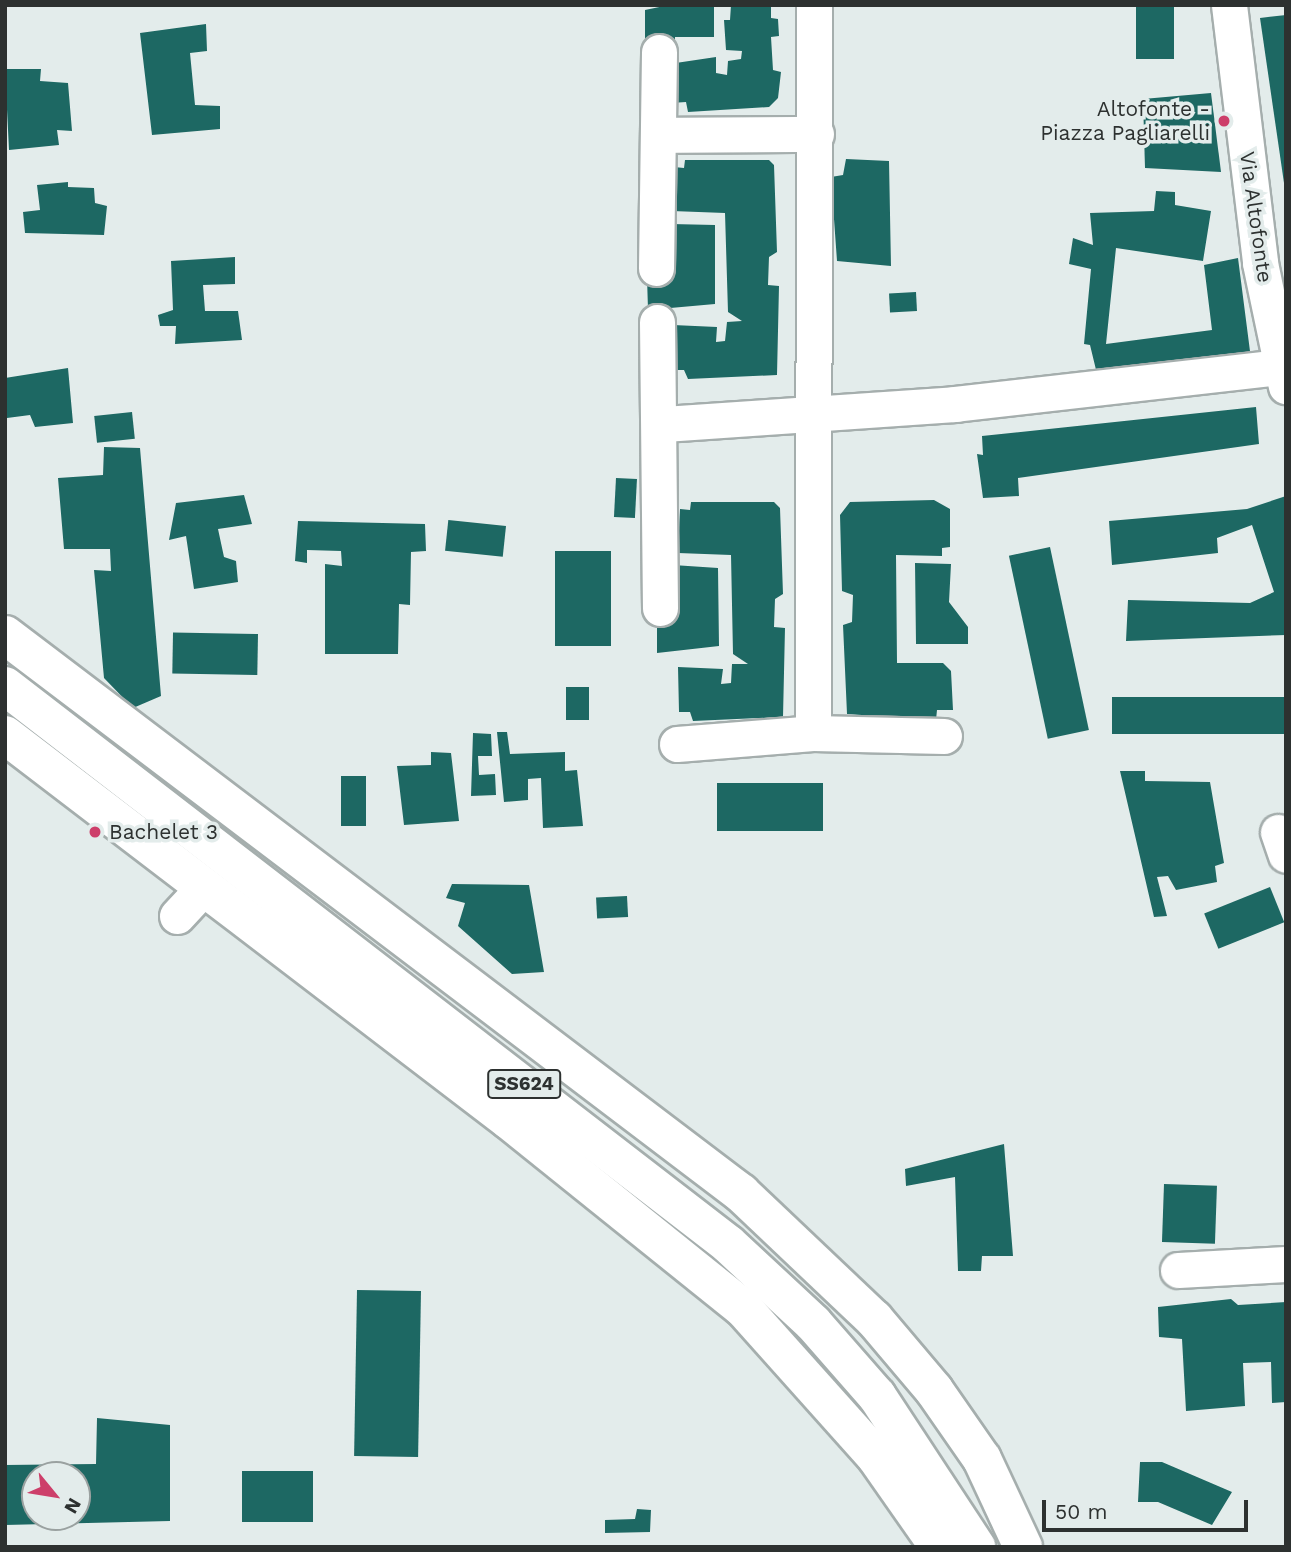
<!DOCTYPE html>
<html>
<head>
<meta charset="utf-8">
<style>
  body { margin:0 }
  #map { position:relative; width:1291px; height:1552px; overflow:hidden; background:#e3eceb; font-family:"Work Sans",sans-serif }
  div>[style] { position:absolute }
  .building>* { inset:0; background:#1d6863; transform-origin:0 0 }
  .roads { filter:drop-shadow(2px 0 #a5aead) drop-shadow(-2px 0 #a5aead) drop-shadow(0 2px #a5aead) drop-shadow(0 -2px #a5aead) }
  .minor>* { height:35px; margin:-17.5px; padding:0 17.5px; transform-origin:17.5px; border-radius:17.5px; background:#fff }
  .major>* { height:38px; margin:-19px; padding:0 19px; transform-origin:19px; border-radius:19px; background:#fff }
  .dots>* { width:19px; height:19px; translate:-50% -50%; box-sizing:border-box; border:4px solid #e3eceb; border-radius:50% }
  span { translate:-50% -50%; white-space:nowrap; text-align:center; line-height:1.15; -webkit-text-stroke:7px #e3eceb; paint-order:stroke }
  .shield-label span { padding:2px 5px; background:#e3eceb; border:2px solid; border-radius:5px; -webkit-text-stroke-width:0 }
  .shield-label { font-size:19px; color:#2d3130; font-weight:700 }
  .poi-label { font-size:21px; color:#2d3130 }
  .right { translate:-100% -50%; text-align:right }
  .left { translate:0 -50%; text-align:left }
  .street-label { font-size:21px; color:#2d3130 }
  .frame { position:absolute; inset:0; border:7px solid #2d3130; pointer-events:none }
  .north { position:absolute; left:21px; top:1461px; width:70px; height:70px; box-sizing:border-box; background:#e3eceb; border:2px solid #9aa1a0; border-radius:50%; rotate:120deg; font-size:19px; font-weight:700; line-height:28px; text-align:center; color:#2d3130 }
  .north::after { content:''; display:block; margin:auto; width:24px; height:32px; background:#cd3f6a; clip-path:polygon(50% 0,100% 100%,50% 72%,0 100%) }
  .scale { position:absolute; left:1042px; top:1500px; width:206px; height:32px; box-sizing:border-box; border:4px solid #2d3130; border-top:0; padding-left:9px; font-size:21px; line-height:24px; white-space:nowrap; color:#2d3130; -webkit-text-stroke:5px #e3eceb; paint-order:stroke }
</style>
</head>
<body>
<div id="map">
  <div class="building">
    <i style="clip-path:polygon(669px 5px,714px 5px,714px 37px,675px 37px,675px 49px,645px 49px,645px 10px)"></i>
    <i style="clip-path:polygon(731px 5px,771px 5px,771px 18px,778px 19px,779px 36px,771px 37px,773px 70px,781px 72px,778px 98px,769px 107px,688px 112px,686px 102px,671px 103px,669px 64px,716px 57px,716px 73px,727px 75px,728px 61px,741px 59px,742px 51px,726px 50px,724px 20px,730px 20px)"></i>
    <i style="left:1136px;top:5px;width:38px;height:54px"></i>
    <i style="clip-path:polygon(1286px 15px,1286px 183px,1284px 183px,1260px 18px)"></i>
    <i style="clip-path:polygon(206px 24px,207px 51px,190px 53px,195px 105px,220px 106px,220px 129px,152px 135px,140px 33px)"></i>
    <i style="clip-path:polygon(5px 69px,41px 69px,40px 81px,68px 83px,72px 131px,57px 130px,59px 145px,9px 150px)"></i>
    <i style="clip-path:polygon(1211px 93px,1221px 172px,1145px 168px,1143px 99px)"></i>
    <i style="clip-path:polygon(846px 159px,889px 161px,891px 266px,837px 261px,831px 177px,843px 175px)"></i>
    <i style="clip-path:polygon(685px 160px,769px 160px,774px 165px,777px 252px,769px 257px,768px 285px,779px 286px,777px 375px,688px 379px,684px 370px,674px 370px,673px 325px,717px 327px,716px 342px,725px 341px,727px 322px,742px 321px,728px 312px,725px 213px,672px 211px,674px 167px,684px 168px)"></i>
    <i style="clip-path:polygon(68px 182px,68px 187px,94px 188px,95px 203px,107px 206px,104px 235px,25px 233px,23px 212px,40px 210px,37px 185px)"></i>
    <i style="clip-path:polygon(1156px 191px,1175px 192px,1175px 205px,1211px 211px,1203px 261px,1116px 248px,1106px 344px,1212px 330px,1204px 265px,1238px 258px,1251px 359px,1098px 378px,1090px 345px,1084px 344px,1091px 269px,1069px 264px,1073px 238px,1093px 245px,1090px 213px,1154px 211px)"></i>
    <i style="clip-path:polygon(671px 224px,715px 225px,715px 304px,648px 310px,647px 277px)"></i>
    <i style="clip-path:polygon(235px 257px,235px 284px,203px 285px,205px 311px,238px 311px,242px 340px,175px 344px,176px 326px,160px 326px,158px 315px,173px 310px,171px 261px)"></i>
    <i style="left:916px;top:292px;width:19px;height:27px;rotate:87deg"></i>
    <i style="clip-path:polygon(68px 368px,73px 423px,35px 427px,30px 415px,7px 418px,5px 378px)"></i>
    <i style="clip-path:polygon(1256px 407px,1259px 444px,1018px 478px,1019px 496px,983px 498px,977px 454px,983px 455px,982px 436px)"></i>
    <i style="left:132px;top:412px;width:27px;height:38px;rotate:84deg"></i>
    <i style="clip-path:polygon(104px 447px,140px 448px,161px 696px,133px 708px,104px 678px,94px 570px,111px 571px,110px 549px,64px 549px,58px 478px,103px 475px)"></i>
    <i style="left:616px;top:478px;width:21px;height:39px;rotate:3deg"></i>
    <i style="clip-path:polygon(244px 495px,252px 524px,218px 529px,224px 557px,236px 561px,238px 582px,194px 589px,186px 536px,169px 540px,176px 503px)"></i>
    <i style="clip-path:polygon(1286px 496px,1286px 635px,1126px 641px,1128px 600px,1250px 603px,1274px 592px,1252px 525px,1217px 538px,1218px 553px,1112px 565px,1109px 521px,1247px 509px)"></i>
    <i style="clip-path:polygon(934px 500px,950px 509px,950px 547px,942px 548px,942px 556px,896px 555px,897px 663px,943px 663px,951px 671px,953px 710px,937px 710px,936px 720px,847px 714px,843px 625px,852px 622px,853px 595px,842px 591px,840px 515px,850px 502px)"></i>
    <i style="clip-path:polygon(691px 502px,774px 502px,780px 508px,783px 594px,775px 599px,774px 627px,785px 628px,783px 717px,693px 721px,690px 712px,679px 712px,678px 667px,723px 669px,721px 684px,731px 683px,732px 664px,748px 664px,733px 654px,731px 555px,678px 553px,680px 509px,690px 510px)"></i>
    <i style="clip-path:polygon(298px 521px,425px 524px,426px 551px,411px 552px,410px 605px,399px 604px,398px 654px,325px 654px,325px 564px,342px 566px,341px 551px,307px 550px,307px 563px,295px 561px)"></i>
    <i style="left:506px;top:526px;width:31px;height:58px;rotate:96deg"></i>
    <i style="left:1050px;top:547px;width:187px;height:42px;rotate:78deg"></i>
    <i style="left:555px;top:551px;width:56px;height:95px"></i>
    <i style="clip-path:polygon(915px 563px,951px 564px,949px 602px,968px 627px,968px 644px,916px 644px)"></i>
    <i style="clip-path:polygon(673px 565px,718px 568px,719px 646px,657px 653px,657px 619px,674px 619px)"></i>
    <i style="left:258px;top:634px;width:41px;height:85px;rotate:91deg"></i>
    <i style="left:566px;top:687px;width:23px;height:33px"></i>
    <i style="left:1286px;top:697px;width:37px;height:174px;rotate:90deg"></i>
    <i style="clip-path:polygon(497px 732px,507px 732px,510px 754px,565px 752px,565px 771px,577px 770px,583px 826px,543px 828px,541px 778px,528px 779px,528px 800px,504px 802px)"></i>
    <i style="clip-path:polygon(473px 733px,491px 734px,492px 756px,478px 756px,479px 775px,495px 774px,496px 795px,471px 796px)"></i>
    <i style="clip-path:polygon(431px 752px,451px 753px,459px 821px,404px 825px,397px 766px,431px 765px)"></i>
    <i style="clip-path:polygon(1120px 771px,1145px 771px,1145px 781px,1210px 782px,1224px 863px,1215px 866px,1217px 882px,1176px 890px,1168px 876px,1157px 877px,1167px 916px,1154px 917px)"></i>
    <i style="left:341px;top:776px;width:25px;height:50px"></i>
    <i style="left:823px;top:783px;width:48px;height:106px;rotate:90deg"></i>
    <i style="clip-path:polygon(452px 884px,529px 885px,544px 972px,512px 974px,458px 926px,465px 903px,446px 898px)"></i>
    <i style="left:1270px;top:887px;width:38px;height:71px;rotate:68deg"></i>
    <i style="left:627px;top:896px;width:21px;height:31px;rotate:87deg"></i>
    <i style="clip-path:polygon(1004px 1144px,1013px 1256px,982px 1256px,981px 1271px,958px 1271px,955px 1177px,906px 1186px,905px 1169px)"></i>
    <i style="left:1164px;top:1184px;width:53px;height:58px;rotate:2deg"></i>
    <i style="left:357px;top:1290px;width:64px;height:166px;rotate:1deg"></i>
    <i style="clip-path:polygon(1231px 1299px,1238px 1305px,1286px 1302px,1286px 1402px,1272px 1403px,1271px 1362px,1243px 1363px,1245px 1406px,1186px 1411px,1182px 1339px,1159px 1337px,1158px 1307px)"></i>
    <i style="clip-path:polygon(evenodd,97px 1418px,170px 1425px,170px 1521px,5px 1525px,5px 1465px,96px 1464px,97px 1418px,35px 1475px,77px 1475px,77px 1517px,35px 1517px,35px 1475px)"></i>
    <i style="clip-path:polygon(1140px 1462px,1162px 1462px,1232px 1492px,1212px 1525px,1158px 1502px,1138px 1502px)"></i>
    <i style="left:313px;top:1471px;width:51px;height:71px;rotate:90deg"></i>
    <i style="clip-path:polygon(637px 1509px,651px 1510px,650px 1532px,605px 1533px,605px 1520px,635px 1519px)"></i>
  </div>
  <div class="roads">
    <div class="minor">
      <i style="left:1229px;top:5px;width:260px;rotate:83.1deg"></i>
      <i style="left:1260px;top:263px;width:126px;rotate:78.1deg"></i>
      <i style="left:659px;top:135px;width:157px;rotate:-0.4deg"></i>
      <i style="left:656px;top:268px;width:216px;rotate:-89.2deg"></i>
      <i style="left:657px;top:322px;width:286px;rotate:89.4deg"></i>
      <i style="left:663px;top:424px;width:293px;rotate:-3.9deg"></i>
      <i style="left:955px;top:404px;width:328px;rotate:-6.5deg"></i>
      <i style="left:813px;top:733px;width:728px;rotate:-89.92deg"></i>
      <i style="left:677px;top:744px;width:136px;rotate:-4.6deg"></i>
      <i style="left:813px;top:733px;width:131px;rotate:1.3deg"></i>
      <i style="left:1278px;top:832px;width:24px;rotate:71deg"></i>
      <i style="left:177px;top:916px;width:37px;rotate:-47deg"></i>
      <i style="left:1178px;top:1270px;width:108px;rotate:-3.2deg"></i>
    </div>
    <div class="major">
      <i style="left:5px;top:635px;width:924px;rotate:37.17deg"></i>
      <i style="left:741px;top:1193px;width:183px;rotate:43.5deg"></i>
      <i style="left:874px;top:1319px;width:93px;rotate:49.8deg"></i>
      <i style="left:934px;top:1390px;width:84px;rotate:55.2deg"></i>
      <i style="left:982px;top:1459px;width:97px;rotate:65deg"></i>
      <i style="left:5px;top:686px;width:913px;rotate:37.66deg"></i>
      <i style="left:728px;top:1244px;width:116px;rotate:42.9deg"></i>
      <i style="left:813px;top:1323px;width:97px;rotate:48.8deg"></i>
      <i style="left:877px;top:1396px;width:181px;rotate:56.7deg"></i>
      <i style="left:5px;top:735px;width:634px;rotate:37.38deg"></i>
      <i style="left:509px;top:1120px;width:300px;rotate:38.8deg"></i>
      <i style="left:743px;top:1308px;width:200px;rotate:48.2deg"></i>
      <i style="left:876px;top:1457px;width:110px;rotate:55deg"></i>
    </div>
  </div>
  <div class="dots">
    <i style="left:1224px;top:121px;background:#cd3f6a"></i>
    <i style="left:95px;top:832px;background:#cd3f6a"></i>
  </div>
  <div class="shield-label">
    <span style="left:524px;top:1084px">SS624</span>
  </div>
  <div class="poi-label">
    <span class="right" style="left:1210px;top:121px">Altofonte -<br>Piazza Pagliarelli</span>
    <span class="left" style="left:109px;top:832px">Bachelet 3</span>
  </div>
  <div class="street-label">
    <span style="left:1256px;top:217px;rotate:82deg">Via Altofonte</span>
  </div>
  <div class="frame"></div>
  <div class="north">N</div>
  <div class="scale">50 m</div>
</div>
</body>
</html>
